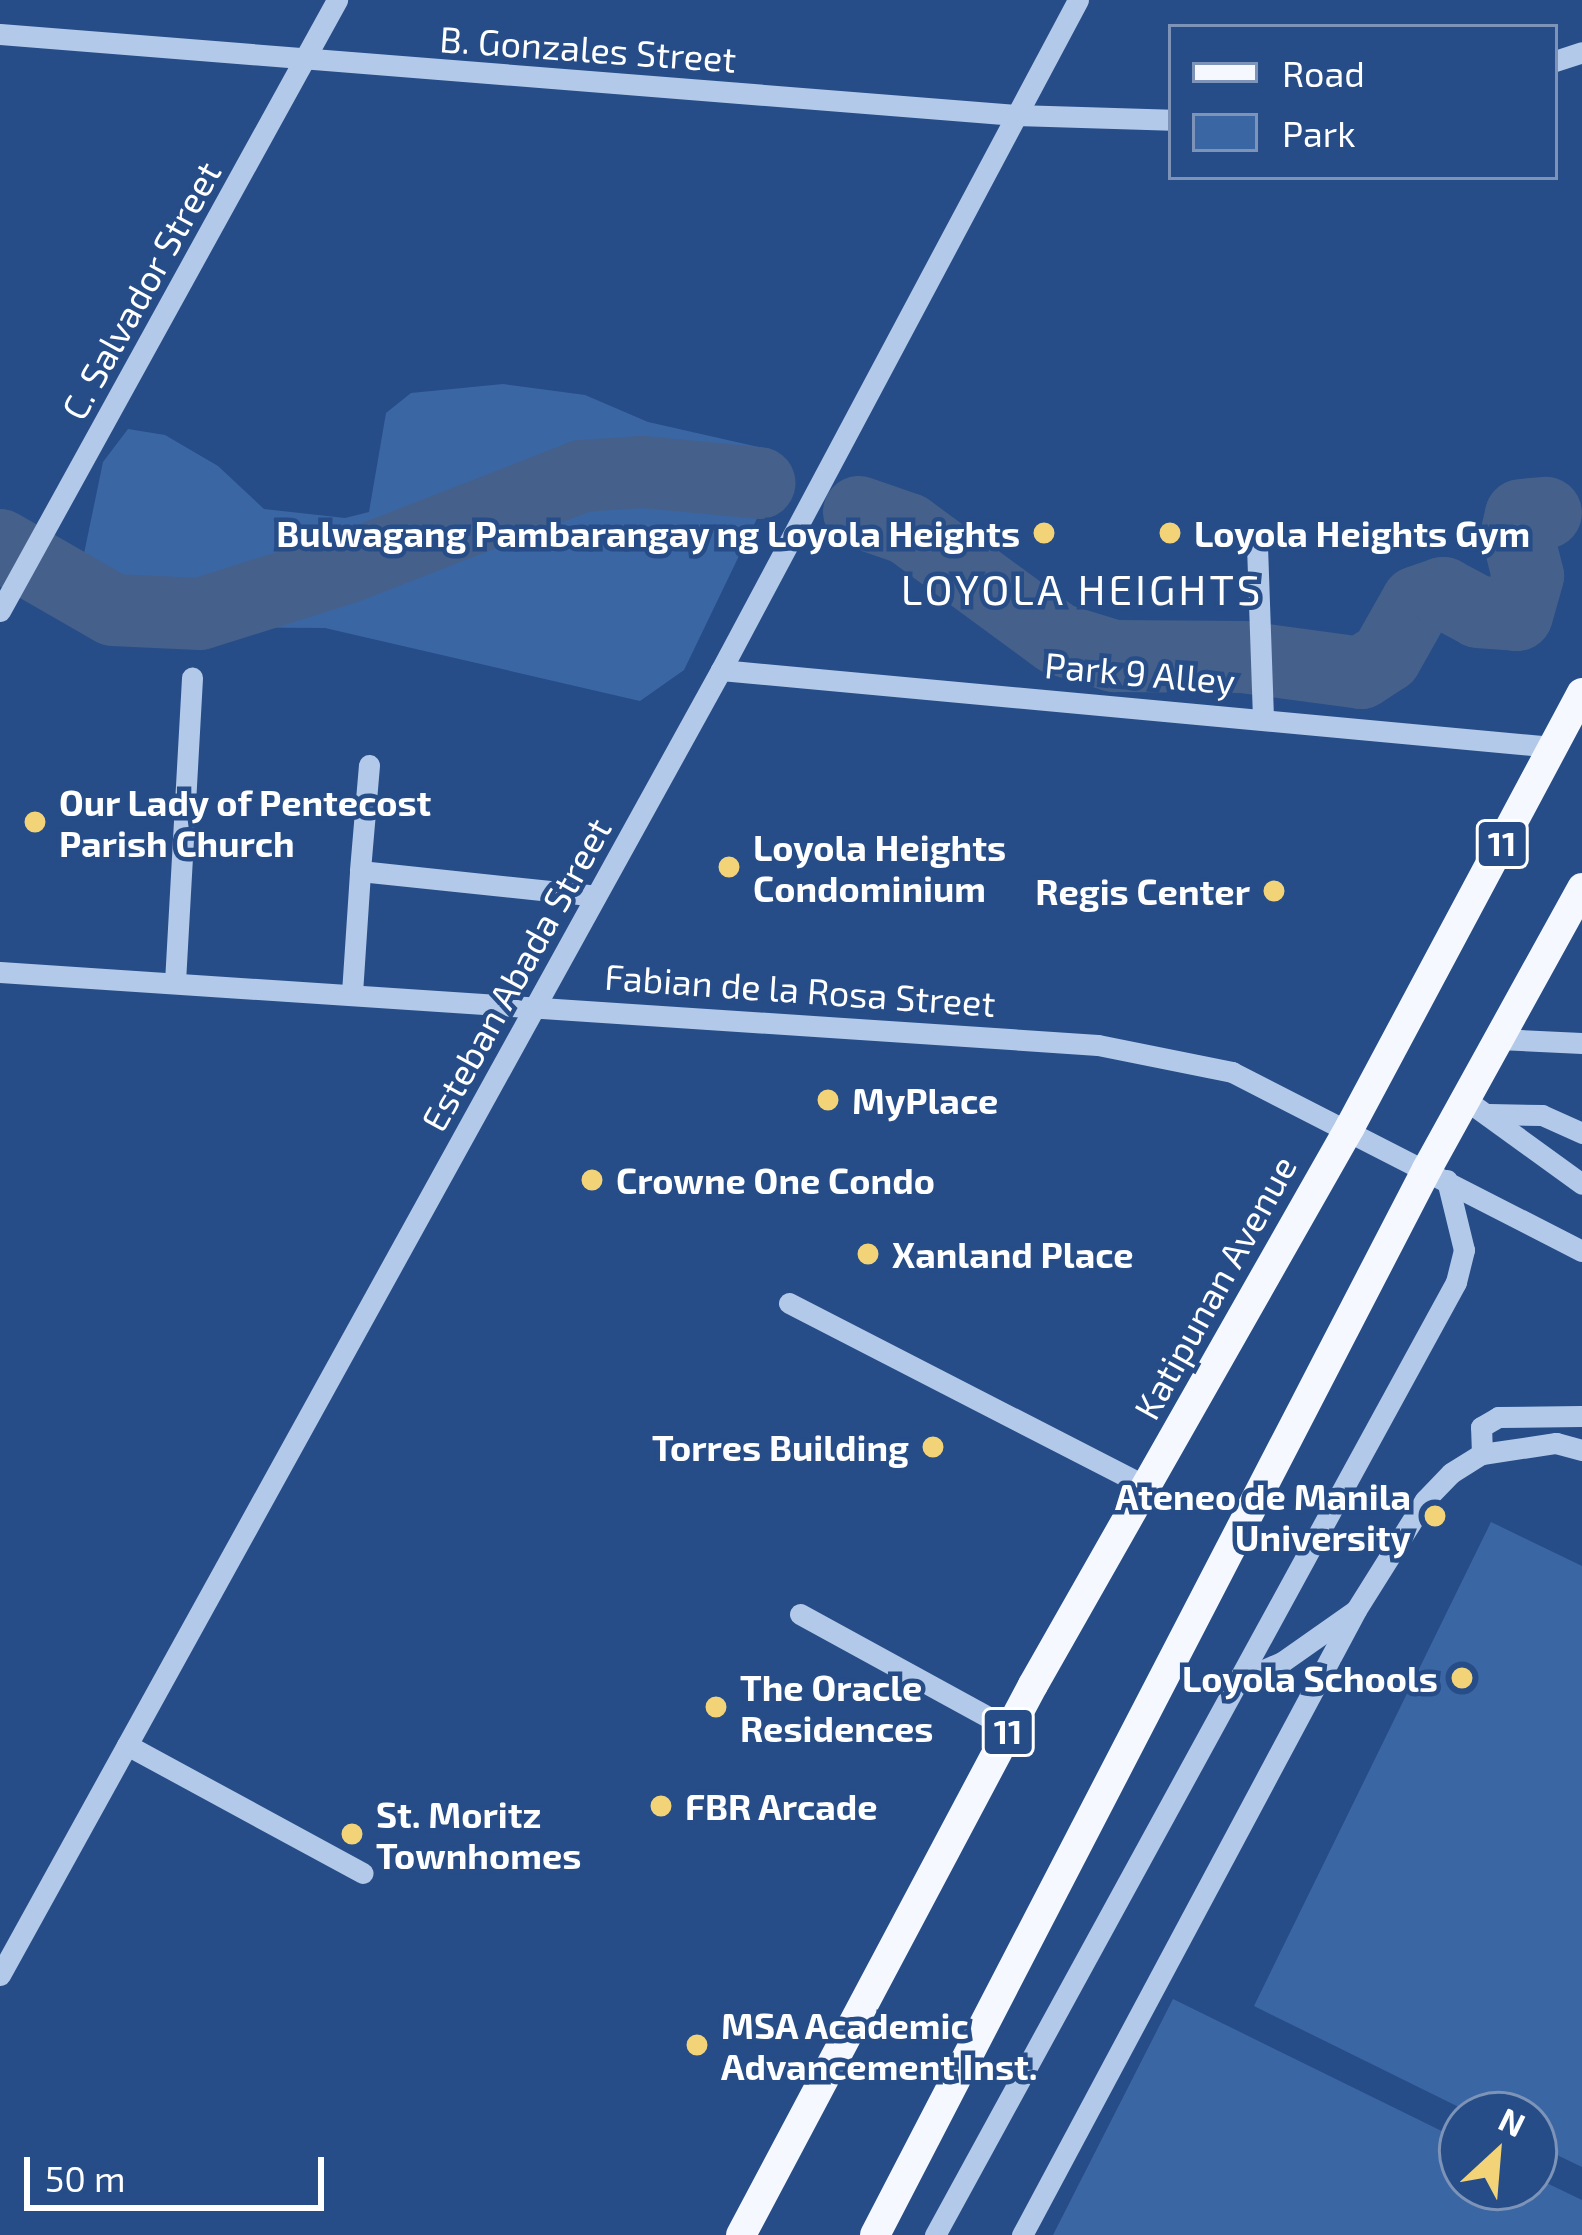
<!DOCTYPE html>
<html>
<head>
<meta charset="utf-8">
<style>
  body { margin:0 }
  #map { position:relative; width:1582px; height:2235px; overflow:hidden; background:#264d88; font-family:"Exo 2",sans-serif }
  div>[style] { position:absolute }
  .green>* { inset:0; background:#3b66a4 }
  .river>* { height:72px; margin:-36px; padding:0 36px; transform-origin:36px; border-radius:36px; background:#45618b }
  .minor>* { height:21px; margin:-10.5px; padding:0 10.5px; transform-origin:10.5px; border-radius:10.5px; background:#b3c9e9 }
  .major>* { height:30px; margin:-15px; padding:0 15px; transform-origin:15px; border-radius:15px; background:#f5f8fe }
  .dots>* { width:33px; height:33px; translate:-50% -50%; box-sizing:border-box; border:6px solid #264d88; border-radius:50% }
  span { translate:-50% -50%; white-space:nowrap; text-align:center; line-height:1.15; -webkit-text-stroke:9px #264d88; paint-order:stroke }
  .shield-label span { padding:3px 9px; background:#264d88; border:3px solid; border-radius:9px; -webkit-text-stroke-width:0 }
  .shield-label { font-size:33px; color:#fff; font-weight:700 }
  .street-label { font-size:36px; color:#fff }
  .poi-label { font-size:36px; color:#fff; font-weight:700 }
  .right { translate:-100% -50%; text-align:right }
  .left { translate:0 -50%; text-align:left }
  .quarter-label { font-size:42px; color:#fff; letter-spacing:3px }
  .legend { position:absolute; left:1168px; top:24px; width:390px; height:156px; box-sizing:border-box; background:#264d88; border:3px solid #7d94b8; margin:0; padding:15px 21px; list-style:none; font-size:36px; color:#fff }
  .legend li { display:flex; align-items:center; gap:24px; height:60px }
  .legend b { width:60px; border:3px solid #7d94b8 }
  .north { position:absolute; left:1438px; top:2091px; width:120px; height:120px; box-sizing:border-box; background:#264d88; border:3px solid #7d94b8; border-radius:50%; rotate:26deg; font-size:33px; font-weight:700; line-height:48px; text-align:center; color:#fff }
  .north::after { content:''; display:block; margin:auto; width:42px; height:54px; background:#f2d378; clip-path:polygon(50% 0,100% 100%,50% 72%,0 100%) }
  .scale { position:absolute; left:24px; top:2157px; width:300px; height:54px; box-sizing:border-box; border:6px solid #fff; border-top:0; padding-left:15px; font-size:36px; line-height:42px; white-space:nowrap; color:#fff; -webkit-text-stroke:9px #264d88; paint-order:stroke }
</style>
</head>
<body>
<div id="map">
  <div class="green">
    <i style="clip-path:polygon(503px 384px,585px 395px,648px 422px,776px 451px,777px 477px,684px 670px,640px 701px,325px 628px,69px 626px,103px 462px,128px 429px,165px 435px,218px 466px,264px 509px,345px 518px,369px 512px,386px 413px,411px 393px)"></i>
    <i style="clip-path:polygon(1491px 1522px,1582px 1566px,1582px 2167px,1534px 2144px,1534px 2115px,1475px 2115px,1254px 2006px)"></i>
    <i style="clip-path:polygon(1173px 1999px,1462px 2141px,1462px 2187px,1534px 2187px,1534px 2177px,1582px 2200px,1582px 2235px,1053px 2235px)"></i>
  </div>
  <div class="river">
    <i style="left:859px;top:512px;width:52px;rotate:19.1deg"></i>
    <i style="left:908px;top:529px;width:186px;rotate:36.3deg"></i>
    <i style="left:1058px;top:639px;width:59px;rotate:16.9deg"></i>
    <i style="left:1114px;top:656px;width:129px;rotate:0.4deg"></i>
    <i style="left:1243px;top:657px;width:119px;rotate:7.7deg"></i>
    <i style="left:1361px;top:673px;width:30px;rotate:-33deg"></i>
    <i style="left:1386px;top:657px;width:63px;rotate:-60.6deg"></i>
    <i style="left:1417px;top:602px;width:28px;rotate:-19deg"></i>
    <i style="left:1443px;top:593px;width:40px;rotate:28deg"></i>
    <i style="left:1478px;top:612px;width:39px;rotate:4deg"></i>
    <i style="left:1517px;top:615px;width:41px;rotate:-74.2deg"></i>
    <i style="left:1528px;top:576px;width:45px;rotate:-104deg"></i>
    <i style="left:1517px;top:532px;width:17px;rotate:-77deg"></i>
    <i style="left:1521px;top:515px;width:25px;rotate:-5deg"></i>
    <i style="left:0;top:545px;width:130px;rotate:29.9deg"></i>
    <i style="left:113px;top:610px;width:87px;rotate:2.6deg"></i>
    <i style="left:200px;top:614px;width:153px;rotate:-17.5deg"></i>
    <i style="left:346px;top:568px;width:253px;rotate:-21.3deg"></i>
    <i style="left:582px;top:476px;width:61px;rotate:-3.8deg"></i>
    <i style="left:643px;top:472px;width:117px;rotate:5.4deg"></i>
  </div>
  <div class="minor">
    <i style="left:0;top:34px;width:1019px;rotate:4.56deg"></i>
    <i style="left:1016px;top:115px;width:155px;rotate:1.8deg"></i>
    <i style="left:1555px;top:61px;width:28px;rotate:-18deg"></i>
    <i style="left:1257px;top:546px;width:170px;rotate:88deg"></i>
    <i style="left:0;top:611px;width:698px;rotate:-61.12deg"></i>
    <i style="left:721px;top:670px;width:835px;rotate:5.29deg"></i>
    <i style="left:369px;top:765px;width:106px;rotate:94.9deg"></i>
    <i style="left:360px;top:871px;width:237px;rotate:6deg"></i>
    <i style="left:0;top:972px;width:1100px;rotate:3.8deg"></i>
    <i style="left:1098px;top:1045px;width:137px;rotate:11.4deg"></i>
    <i style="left:1232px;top:1072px;width:393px;rotate:27.1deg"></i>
    <i style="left:175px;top:982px;width:305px;rotate:-86.8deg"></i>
    <i style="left:352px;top:993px;width:122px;rotate:-86.2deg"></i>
    <i style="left:1499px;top:1039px;width:83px;rotate:2.8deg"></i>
    <i style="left:1466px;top:1100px;width:143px;rotate:35.9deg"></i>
    <i style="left:1489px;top:1114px;width:53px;rotate:1.1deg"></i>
    <i style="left:1542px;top:1115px;width:44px;rotate:24.2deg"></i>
    <i style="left:789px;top:1303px;width:403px;rotate:27.2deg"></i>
    <i style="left:1482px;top:1454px;width:27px;rotate:-92deg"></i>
    <i style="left:1481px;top:1427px;width:20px;rotate:-30deg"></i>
    <i style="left:1498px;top:1417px;width:84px;rotate:-0.7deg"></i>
    <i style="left:800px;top:1614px;width:239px;rotate:28.7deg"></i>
    <i style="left:1243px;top:1679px;width:43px;rotate:-23.6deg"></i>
    <i style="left:1282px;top:1662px;width:90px;rotate:-35.1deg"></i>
    <i style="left:1356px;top:1610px;width:130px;rotate:-57.9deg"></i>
    <i style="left:1425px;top:1500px;width:37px;rotate:-46deg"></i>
    <i style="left:1451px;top:1473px;width:36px;rotate:-32deg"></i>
    <i style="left:1482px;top:1454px;width:75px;rotate:-8.5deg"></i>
    <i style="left:1556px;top:1443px;width:27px;rotate:15deg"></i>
    <i style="left:127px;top:1745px;width:268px;rotate:28.5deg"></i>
    <i style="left:0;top:1975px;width:1491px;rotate:-61.08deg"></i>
    <i style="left:721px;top:670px;width:759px;rotate:-61.95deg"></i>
    <i style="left:935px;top:2235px;width:1086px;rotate:-61.33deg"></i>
    <i style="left:1456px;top:1282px;width:33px;rotate:-76deg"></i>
    <i style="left:1464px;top:1250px;width:72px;rotate:-103.7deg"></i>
    <i style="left:1022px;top:2235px;width:709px;rotate:-61.88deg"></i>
  </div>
  <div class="major">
    <i style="left:741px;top:2235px;width:623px;rotate:-62.04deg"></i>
    <i style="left:1033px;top:1685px;width:642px;rotate:-60.4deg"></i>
    <i style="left:1350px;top:1127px;width:492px;rotate:-61.9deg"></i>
    <i style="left:875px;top:2235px;width:1200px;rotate:-62.62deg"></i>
    <i style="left:1427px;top:1169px;width:321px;rotate:-61.1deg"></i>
  </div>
  <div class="dots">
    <i style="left:1044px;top:533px;background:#f2d378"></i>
    <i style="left:1170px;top:533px;background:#f2d378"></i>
    <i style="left:35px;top:822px;background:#f2d378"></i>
    <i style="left:729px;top:867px;background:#f2d378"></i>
    <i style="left:1274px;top:891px;background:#f2d378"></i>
    <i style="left:828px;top:1100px;background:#f2d378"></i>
    <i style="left:592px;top:1180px;background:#f2d378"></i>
    <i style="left:868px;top:1254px;background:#f2d378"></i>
    <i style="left:933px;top:1447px;background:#f2d378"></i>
    <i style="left:1435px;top:1516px;background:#f2d378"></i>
    <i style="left:1462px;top:1678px;background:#f2d378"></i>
    <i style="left:716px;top:1707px;background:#f2d378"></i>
    <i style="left:661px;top:1806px;background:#f2d378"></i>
    <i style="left:352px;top:1834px;background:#f2d378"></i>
    <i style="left:697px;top:2045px;background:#f2d378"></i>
  </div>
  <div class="shield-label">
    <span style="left:1502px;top:844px">11</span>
    <span style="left:1008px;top:1732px">11</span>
  </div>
  <div class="street-label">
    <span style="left:588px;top:48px;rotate:4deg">B. Gonzales Street</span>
    <span style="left:140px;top:290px;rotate:-61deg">C. Salvador Street</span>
    <span style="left:1140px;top:672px;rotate:5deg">Park 9 Alley</span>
    <span style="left:515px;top:974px;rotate:-61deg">Esteban Abada Street</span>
    <span style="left:800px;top:989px;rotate:4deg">Fabian de la Rosa Street</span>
    <span style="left:1214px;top:1287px;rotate:-61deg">Katipunan Avenue</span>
  </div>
  <div class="poi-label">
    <span class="right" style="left:1020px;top:533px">Bulwagang Pambarangay ng Loyola Heights</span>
    <span class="left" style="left:1194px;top:533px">Loyola Heights Gym</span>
    <span class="left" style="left:59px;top:822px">Our Lady of Pentecost<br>Parish Church</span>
    <span class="left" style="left:753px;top:867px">Loyola Heights<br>Condominium</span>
    <span class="right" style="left:1250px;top:891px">Regis Center</span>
    <span class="left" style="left:852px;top:1100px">MyPlace</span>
    <span class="left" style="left:616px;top:1180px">Crowne One Condo</span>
    <span class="left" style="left:892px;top:1254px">Xanland Place</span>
    <span class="right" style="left:909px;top:1447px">Torres Building</span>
    <span class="right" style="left:1411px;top:1516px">Ateneo de Manila<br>University</span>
    <span class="right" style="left:1438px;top:1678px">Loyola Schools</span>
    <span class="left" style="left:740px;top:1707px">The Oracle<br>Residences</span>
    <span class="left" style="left:685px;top:1806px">FBR Arcade</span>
    <span class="left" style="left:376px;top:1834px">St. Moritz<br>Townhomes</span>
    <span class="left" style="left:721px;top:2045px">MSA Academic<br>Advancement Inst.</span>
  </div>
  <div class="quarter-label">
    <span style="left:1082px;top:588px">LOYOLA HEIGHTS</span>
  </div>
  <ul class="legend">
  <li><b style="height:15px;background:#f5f8fe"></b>Road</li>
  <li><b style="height:33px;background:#3b66a4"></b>Park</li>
  </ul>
  <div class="north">N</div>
  <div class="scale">50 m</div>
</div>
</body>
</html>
